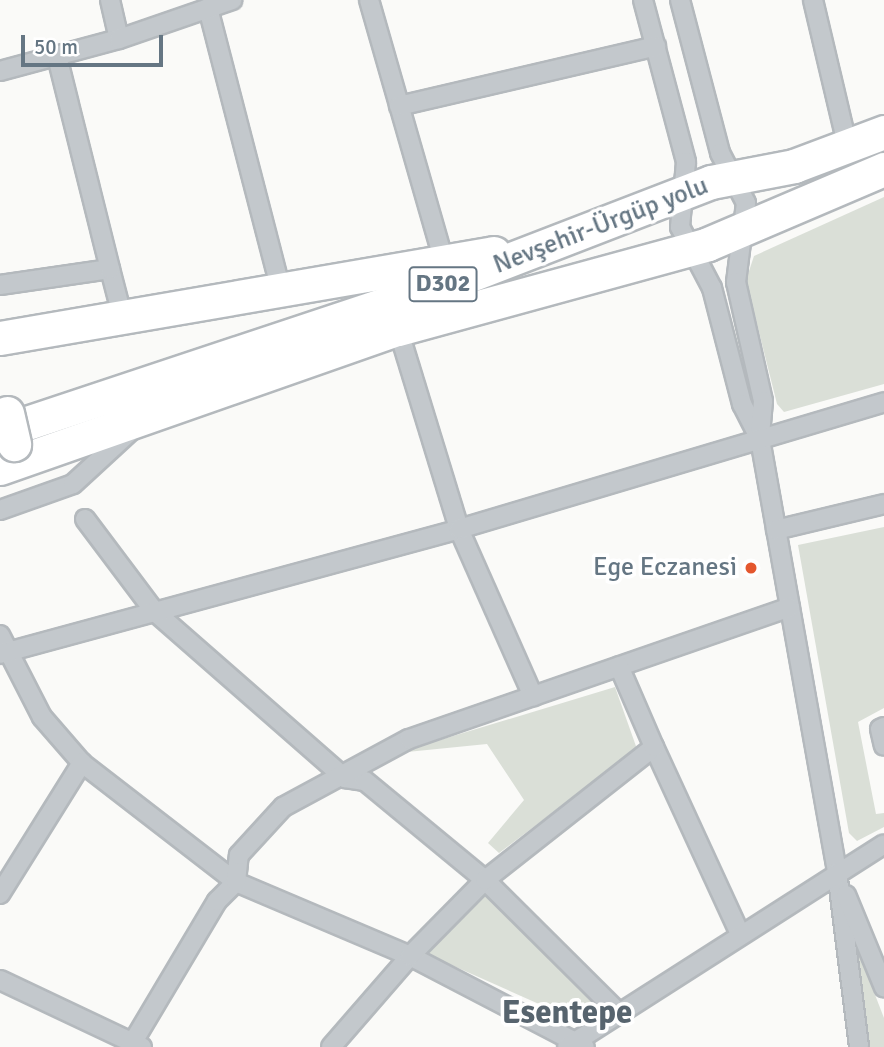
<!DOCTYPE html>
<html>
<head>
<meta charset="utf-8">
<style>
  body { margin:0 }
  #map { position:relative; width:884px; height:1047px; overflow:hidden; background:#fafaf8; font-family:Signika,sans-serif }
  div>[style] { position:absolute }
  .green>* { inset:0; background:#dadfd7 }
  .roads { filter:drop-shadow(2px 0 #b4b9bd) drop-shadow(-2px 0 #b4b9bd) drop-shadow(0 2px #b4b9bd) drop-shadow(0 -2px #b4b9bd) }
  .street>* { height:18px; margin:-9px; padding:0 9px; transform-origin:9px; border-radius:9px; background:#c3c8cc }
  .highway>* { height:33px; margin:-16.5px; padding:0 16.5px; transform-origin:16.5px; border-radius:16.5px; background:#fff }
  .bridges { filter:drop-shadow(2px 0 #b4b9bd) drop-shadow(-2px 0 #b4b9bd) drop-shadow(0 2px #b4b9bd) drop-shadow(0 -2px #b4b9bd) }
  .highway-bridge>* { height:33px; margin:-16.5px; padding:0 16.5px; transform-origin:16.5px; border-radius:16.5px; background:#fff }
  .dots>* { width:19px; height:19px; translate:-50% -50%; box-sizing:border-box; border:4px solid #fff; border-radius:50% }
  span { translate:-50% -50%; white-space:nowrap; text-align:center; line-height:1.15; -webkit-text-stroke:7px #fff; paint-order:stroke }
  .shield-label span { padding:2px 5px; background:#fff; border:2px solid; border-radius:5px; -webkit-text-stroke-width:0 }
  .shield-label { font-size:24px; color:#657683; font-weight:700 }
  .street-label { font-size:26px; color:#657683 }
  .poi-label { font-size:26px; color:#657683 }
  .right { translate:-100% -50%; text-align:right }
  .district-label { font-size:33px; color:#57646e; font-weight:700 }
  .scale { position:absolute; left:21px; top:35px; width:142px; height:32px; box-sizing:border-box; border:4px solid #657683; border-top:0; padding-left:9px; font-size:21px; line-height:24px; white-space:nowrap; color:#657683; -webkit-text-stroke:5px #fff; paint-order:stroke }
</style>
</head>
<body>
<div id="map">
  <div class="green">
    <i style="clip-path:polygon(884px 197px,884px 384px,784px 412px,777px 404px,746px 280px,754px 256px)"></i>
    <i style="clip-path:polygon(884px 527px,884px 708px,858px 722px,876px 814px,884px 813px,884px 827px,857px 841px,849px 833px,798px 545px)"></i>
    <i style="clip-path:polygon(615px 687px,637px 749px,499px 853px,488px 843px,524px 800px,487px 744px,397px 753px)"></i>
    <i style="clip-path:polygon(485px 887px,593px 997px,597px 1009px,584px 1024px,420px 951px)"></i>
    <i style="clip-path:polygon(855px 943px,884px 1018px,884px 1047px,868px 1047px)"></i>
  </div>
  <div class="roads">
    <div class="street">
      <i style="left:110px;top:0;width:40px;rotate:77deg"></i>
      <i style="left:369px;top:0;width:268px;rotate:74deg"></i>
      <i style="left:643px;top:0;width:168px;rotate:75.1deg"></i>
      <i style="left:686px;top:162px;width:65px;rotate:95.3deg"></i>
      <i style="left:680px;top:227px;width:69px;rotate:62.3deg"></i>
      <i style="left:712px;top:288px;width:120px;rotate:75.5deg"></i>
      <i style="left:742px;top:404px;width:39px;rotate:63deg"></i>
      <i style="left:680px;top:0;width:158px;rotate:75.3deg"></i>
      <i style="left:720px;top:153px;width:56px;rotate:62.5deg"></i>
      <i style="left:746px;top:203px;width:80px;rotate:97.2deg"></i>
      <i style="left:736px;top:282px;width:122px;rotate:77.2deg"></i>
      <i style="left:763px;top:401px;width:38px;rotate:95deg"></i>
      <i style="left:760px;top:439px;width:440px;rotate:79.9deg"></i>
      <i style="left:837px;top:872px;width:176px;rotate:82.8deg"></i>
      <i style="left:813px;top:0;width:152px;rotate:76.7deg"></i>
      <i style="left:208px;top:8px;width:288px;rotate:75.5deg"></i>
      <i style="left:0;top:71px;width:123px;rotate:-15.1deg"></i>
      <i style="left:119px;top:39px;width:120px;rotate:-19deg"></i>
      <i style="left:399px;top:106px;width:264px;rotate:-13.1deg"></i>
      <i style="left:110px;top:269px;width:48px;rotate:75.4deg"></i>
      <i style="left:0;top:285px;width:111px;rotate:-8.3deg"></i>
      <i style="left:110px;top:269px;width:219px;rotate:-104deg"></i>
      <i style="left:398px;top:329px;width:209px;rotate:73deg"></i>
      <i style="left:459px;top:529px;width:183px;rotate:66.1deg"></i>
      <i style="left:0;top:510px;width:77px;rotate:-19.6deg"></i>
      <i style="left:73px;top:484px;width:80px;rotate:-42.5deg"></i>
      <i style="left:85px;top:519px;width:115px;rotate:53.1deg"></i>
      <i style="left:154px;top:611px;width:254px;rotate:41.2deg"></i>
      <i style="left:345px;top:778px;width:20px;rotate:9deg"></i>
      <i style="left:365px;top:781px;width:156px;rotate:39.5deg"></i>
      <i style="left:485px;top:880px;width:187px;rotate:44.8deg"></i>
      <i style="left:776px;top:530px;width:111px;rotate:-13.5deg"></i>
      <i style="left:0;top:635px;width:92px;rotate:62.9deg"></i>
      <i style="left:42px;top:717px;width:61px;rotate:49deg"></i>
      <i style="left:82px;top:763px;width:195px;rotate:37.7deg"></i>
      <i style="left:236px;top:882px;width:189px;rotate:23deg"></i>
      <i style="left:410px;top:956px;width:197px;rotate:27.5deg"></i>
      <i style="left:0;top:654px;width:476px;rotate:-15.2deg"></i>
      <i style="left:459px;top:529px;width:444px;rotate:-16.6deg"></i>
      <i style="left:884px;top:727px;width:4px;rotate:153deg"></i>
      <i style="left:880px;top:729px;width:17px;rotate:77deg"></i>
      <i style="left:654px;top:747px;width:206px;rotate:65.3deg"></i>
      <i style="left:0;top:894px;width:155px;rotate:-58deg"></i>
      <i style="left:846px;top:895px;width:100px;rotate:67.6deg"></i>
      <i style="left:0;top:980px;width:157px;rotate:25.3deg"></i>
      <i style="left:130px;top:1047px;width:170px;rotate:-59.2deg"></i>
      <i style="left:217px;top:901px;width:27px;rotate:-45deg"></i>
      <i style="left:236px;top:882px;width:27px;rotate:-84deg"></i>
      <i style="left:239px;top:855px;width:65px;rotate:-47.5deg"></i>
      <i style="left:283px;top:807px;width:143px;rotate:-28.4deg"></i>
      <i style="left:409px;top:739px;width:403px;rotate:-19.1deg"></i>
      <i style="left:331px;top:1047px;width:121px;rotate:-49deg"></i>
      <i style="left:410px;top:956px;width:107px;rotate:-45.4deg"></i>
      <i style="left:485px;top:880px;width:215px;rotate:-38.2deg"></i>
      <i style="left:654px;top:747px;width:88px;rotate:-113.4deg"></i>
      <i style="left:567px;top:1047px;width:376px;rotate:-32.6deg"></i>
    </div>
    <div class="highway">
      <i style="left:0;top:338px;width:501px;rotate:-9.76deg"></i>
      <i style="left:0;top:432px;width:490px;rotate:-18.4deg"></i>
      <i style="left:465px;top:277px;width:264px;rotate:-21.1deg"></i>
      <i style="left:711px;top:182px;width:85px;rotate:-10.9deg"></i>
      <i style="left:794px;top:166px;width:96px;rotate:-20.7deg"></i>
      <i style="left:0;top:468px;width:422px;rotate:-19.3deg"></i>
      <i style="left:398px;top:329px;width:321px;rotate:-15.3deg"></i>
      <i style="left:708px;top:244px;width:191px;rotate:-23.1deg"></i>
    </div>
  </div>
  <div class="bridges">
    <div class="highway-bridge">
      <i style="left:7px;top:413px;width:32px;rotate:77deg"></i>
    </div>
  </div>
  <div class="dots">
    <i style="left:751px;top:568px;background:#e4572e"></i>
  </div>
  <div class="shield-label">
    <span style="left:443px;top:284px">D302</span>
  </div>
  <div class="street-label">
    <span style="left:601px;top:226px;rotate:-21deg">Nevşehir-Ürgüp yolu</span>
  </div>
  <div class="poi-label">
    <span class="right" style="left:737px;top:568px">Ege Eczanesi</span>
  </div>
  <div class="district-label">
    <span style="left:567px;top:1013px">Esentepe</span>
  </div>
  <div class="scale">50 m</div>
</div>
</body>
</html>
